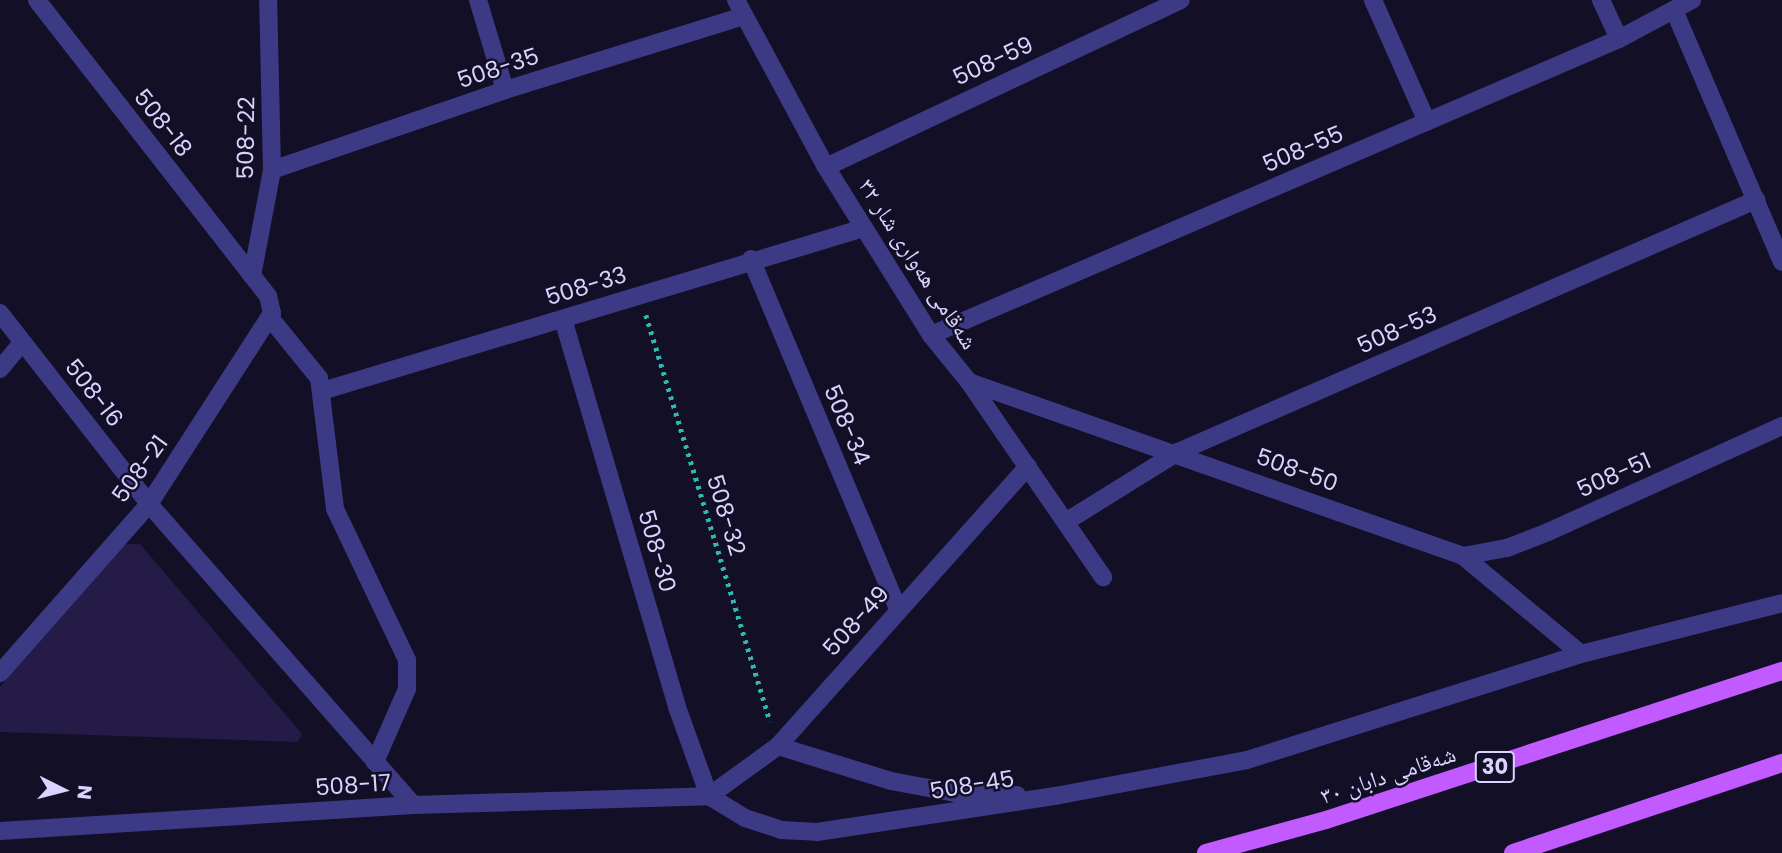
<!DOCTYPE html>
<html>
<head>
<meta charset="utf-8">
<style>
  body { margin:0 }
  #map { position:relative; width:1782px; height:853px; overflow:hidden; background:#130f26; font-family:Poppins,"Noto Naskh Arabic",sans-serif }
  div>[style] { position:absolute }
  .building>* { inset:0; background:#241b47 }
  .path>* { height:4.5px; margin-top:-2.25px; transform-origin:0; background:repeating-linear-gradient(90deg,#2fb8b0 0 3.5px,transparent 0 8.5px) }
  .minor>* { height:18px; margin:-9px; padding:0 9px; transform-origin:9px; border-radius:9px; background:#3d3a85 }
  .major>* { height:18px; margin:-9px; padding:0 9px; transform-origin:9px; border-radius:9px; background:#c25bff }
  span { translate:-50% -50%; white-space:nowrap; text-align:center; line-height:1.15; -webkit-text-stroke:5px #130f26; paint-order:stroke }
  .shield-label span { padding:2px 5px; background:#130f26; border:2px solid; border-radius:5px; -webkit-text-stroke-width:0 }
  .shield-label { font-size:21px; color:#d9d4ff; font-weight:700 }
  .street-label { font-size:23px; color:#d9d4ff }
  .north { position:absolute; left:28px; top:755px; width:70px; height:70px; -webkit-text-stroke:5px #130f26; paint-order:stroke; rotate:96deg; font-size:19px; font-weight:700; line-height:28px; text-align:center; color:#d9d4ff }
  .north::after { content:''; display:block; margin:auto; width:24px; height:32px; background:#d9d4ff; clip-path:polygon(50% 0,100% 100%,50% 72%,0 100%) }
</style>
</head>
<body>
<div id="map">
  <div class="building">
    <i style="clip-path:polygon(121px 544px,140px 544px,302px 734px,298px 742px,0 732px,0 687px)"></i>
  </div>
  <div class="path">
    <i style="left:646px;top:315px;width:425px;rotate:73deg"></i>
  </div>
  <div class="minor">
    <i style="left:478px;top:0;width:94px;rotate:73.3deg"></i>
    <i style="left:736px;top:0;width:190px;rotate:61.7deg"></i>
    <i style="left:826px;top:167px;width:198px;rotate:58deg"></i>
    <i style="left:931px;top:335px;width:60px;rotate:51deg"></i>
    <i style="left:969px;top:382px;width:237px;rotate:55.5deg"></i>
    <i style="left:1373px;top:0;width:133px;rotate:66.1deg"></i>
    <i style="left:1601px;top:0;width:43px;rotate:65.2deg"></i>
    <i style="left:1674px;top:10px;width:274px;rotate:66.8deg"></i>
    <i style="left:826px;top:167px;width:392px;rotate:-25.2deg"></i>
    <i style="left:272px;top:170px;width:246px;rotate:-18.9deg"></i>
    <i style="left:505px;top:90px;width:247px;rotate:-17.2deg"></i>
    <i style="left:751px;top:259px;width:380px;rotate:67.2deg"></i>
    <i style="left:252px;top:276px;width:108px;rotate:-79.3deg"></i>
    <i style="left:272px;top:170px;width:170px;rotate:-91.3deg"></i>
    <i style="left:0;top:313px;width:242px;rotate:52deg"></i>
    <i style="left:149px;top:504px;width:400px;rotate:48.7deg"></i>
    <i style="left:271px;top:319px;width:76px;rotate:50.9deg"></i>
    <i style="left:319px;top:378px;width:132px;rotate:83deg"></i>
    <i style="left:335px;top:509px;width:167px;rotate:64.5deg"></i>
    <i style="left:407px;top:660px;width:29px;rotate:90deg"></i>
    <i style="left:407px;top:689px;width:80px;rotate:113.7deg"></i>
    <i style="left:563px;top:319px;width:404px;rotate:73.6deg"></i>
    <i style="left:677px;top:707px;width:95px;rotate:70.2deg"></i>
    <i style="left:931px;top:335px;width:749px;rotate:-23.28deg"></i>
    <i style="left:1619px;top:39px;width:83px;rotate:-28.1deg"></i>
    <i style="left:0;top:369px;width:35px;rotate:-50deg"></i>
    <i style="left:969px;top:382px;width:524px;rotate:19.4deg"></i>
    <i style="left:1463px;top:556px;width:153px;rotate:39.7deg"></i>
    <i style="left:322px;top:391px;width:566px;rotate:-16.74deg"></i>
    <i style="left:1067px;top:521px;width:131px;rotate:-31.9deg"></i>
    <i style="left:1178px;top:452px;width:631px;rotate:-23.56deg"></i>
    <i style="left:1463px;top:556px;width:45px;rotate:-10.3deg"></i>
    <i style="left:1507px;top:548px;width:44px;rotate:-21.3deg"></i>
    <i style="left:1548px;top:532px;width:257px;rotate:-24.4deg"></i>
    <i style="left:0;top:673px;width:225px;rotate:-48.6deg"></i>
    <i style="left:149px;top:504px;width:227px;rotate:-57.2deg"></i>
    <i style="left:272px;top:313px;width:17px;rotate:-103deg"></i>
    <i style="left:268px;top:296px;width:375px;rotate:-128deg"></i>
    <i style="left:778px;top:746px;width:118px;rotate:17.2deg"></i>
    <i style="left:891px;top:781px;width:65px;rotate:10.6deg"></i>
    <i style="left:955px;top:793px;width:62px;rotate:1.8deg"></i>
    <i style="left:709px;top:796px;width:42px;rotate:31.4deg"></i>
    <i style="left:745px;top:818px;width:38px;rotate:18deg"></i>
    <i style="left:781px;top:830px;width:36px;rotate:3deg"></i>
    <i style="left:817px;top:832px;width:241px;rotate:-8.6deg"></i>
    <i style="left:1055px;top:796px;width:195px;rotate:-10.6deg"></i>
    <i style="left:1247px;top:760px;width:350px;rotate:-17.6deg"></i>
    <i style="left:1581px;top:654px;width:207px;rotate:-14.2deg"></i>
    <i style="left:709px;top:796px;width:85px;rotate:-35.9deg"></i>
    <i style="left:778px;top:746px;width:375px;rotate:-48.2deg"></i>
    <i style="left:0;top:831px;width:414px;rotate:-3.6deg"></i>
    <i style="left:413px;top:805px;width:296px;rotate:-1.7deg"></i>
  </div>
  <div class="major">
    <i style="left:1206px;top:853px;width:124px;rotate:-15.4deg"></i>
    <i style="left:1326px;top:820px;width:480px;rotate:-18.1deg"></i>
    <i style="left:1513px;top:853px;width:284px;rotate:-18.5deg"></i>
  </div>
  <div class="shield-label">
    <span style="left:1495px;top:767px">30</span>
  </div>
  <div class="street-label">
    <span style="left:993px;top:61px;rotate:-25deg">508-59</span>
    <span style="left:498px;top:68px;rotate:-18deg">508-35</span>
    <span style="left:163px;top:123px;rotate:52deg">508-18</span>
    <span style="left:246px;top:138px;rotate:-89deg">508-22</span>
    <span style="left:1303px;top:149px;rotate:-23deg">508-55</span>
    <span style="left:918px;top:264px;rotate:57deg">شەقامی هەواری شار ٣٢</span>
    <span style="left:586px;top:286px;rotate:-17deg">508-33</span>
    <span style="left:1397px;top:330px;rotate:-24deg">508-53</span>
    <span style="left:94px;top:393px;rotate:52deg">508-16</span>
    <span style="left:847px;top:425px;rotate:67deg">508-34</span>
    <span style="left:140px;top:469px;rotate:-54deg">508-21</span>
    <span style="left:1297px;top:470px;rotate:20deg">508-50</span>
    <span style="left:1614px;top:475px;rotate:-24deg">508-51</span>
    <span style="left:726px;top:515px;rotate:73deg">508-32</span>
    <span style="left:657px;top:551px;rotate:74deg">508-30</span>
    <span style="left:856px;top:621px;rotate:-48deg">508-49</span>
    <span style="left:1388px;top:775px;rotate:-18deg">شەقامی دابان ٣٠</span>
    <span style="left:353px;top:785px;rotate:-4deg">508-17</span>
    <span style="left:972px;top:785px;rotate:-9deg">508-45</span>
  </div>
  <div class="north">N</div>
</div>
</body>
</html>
